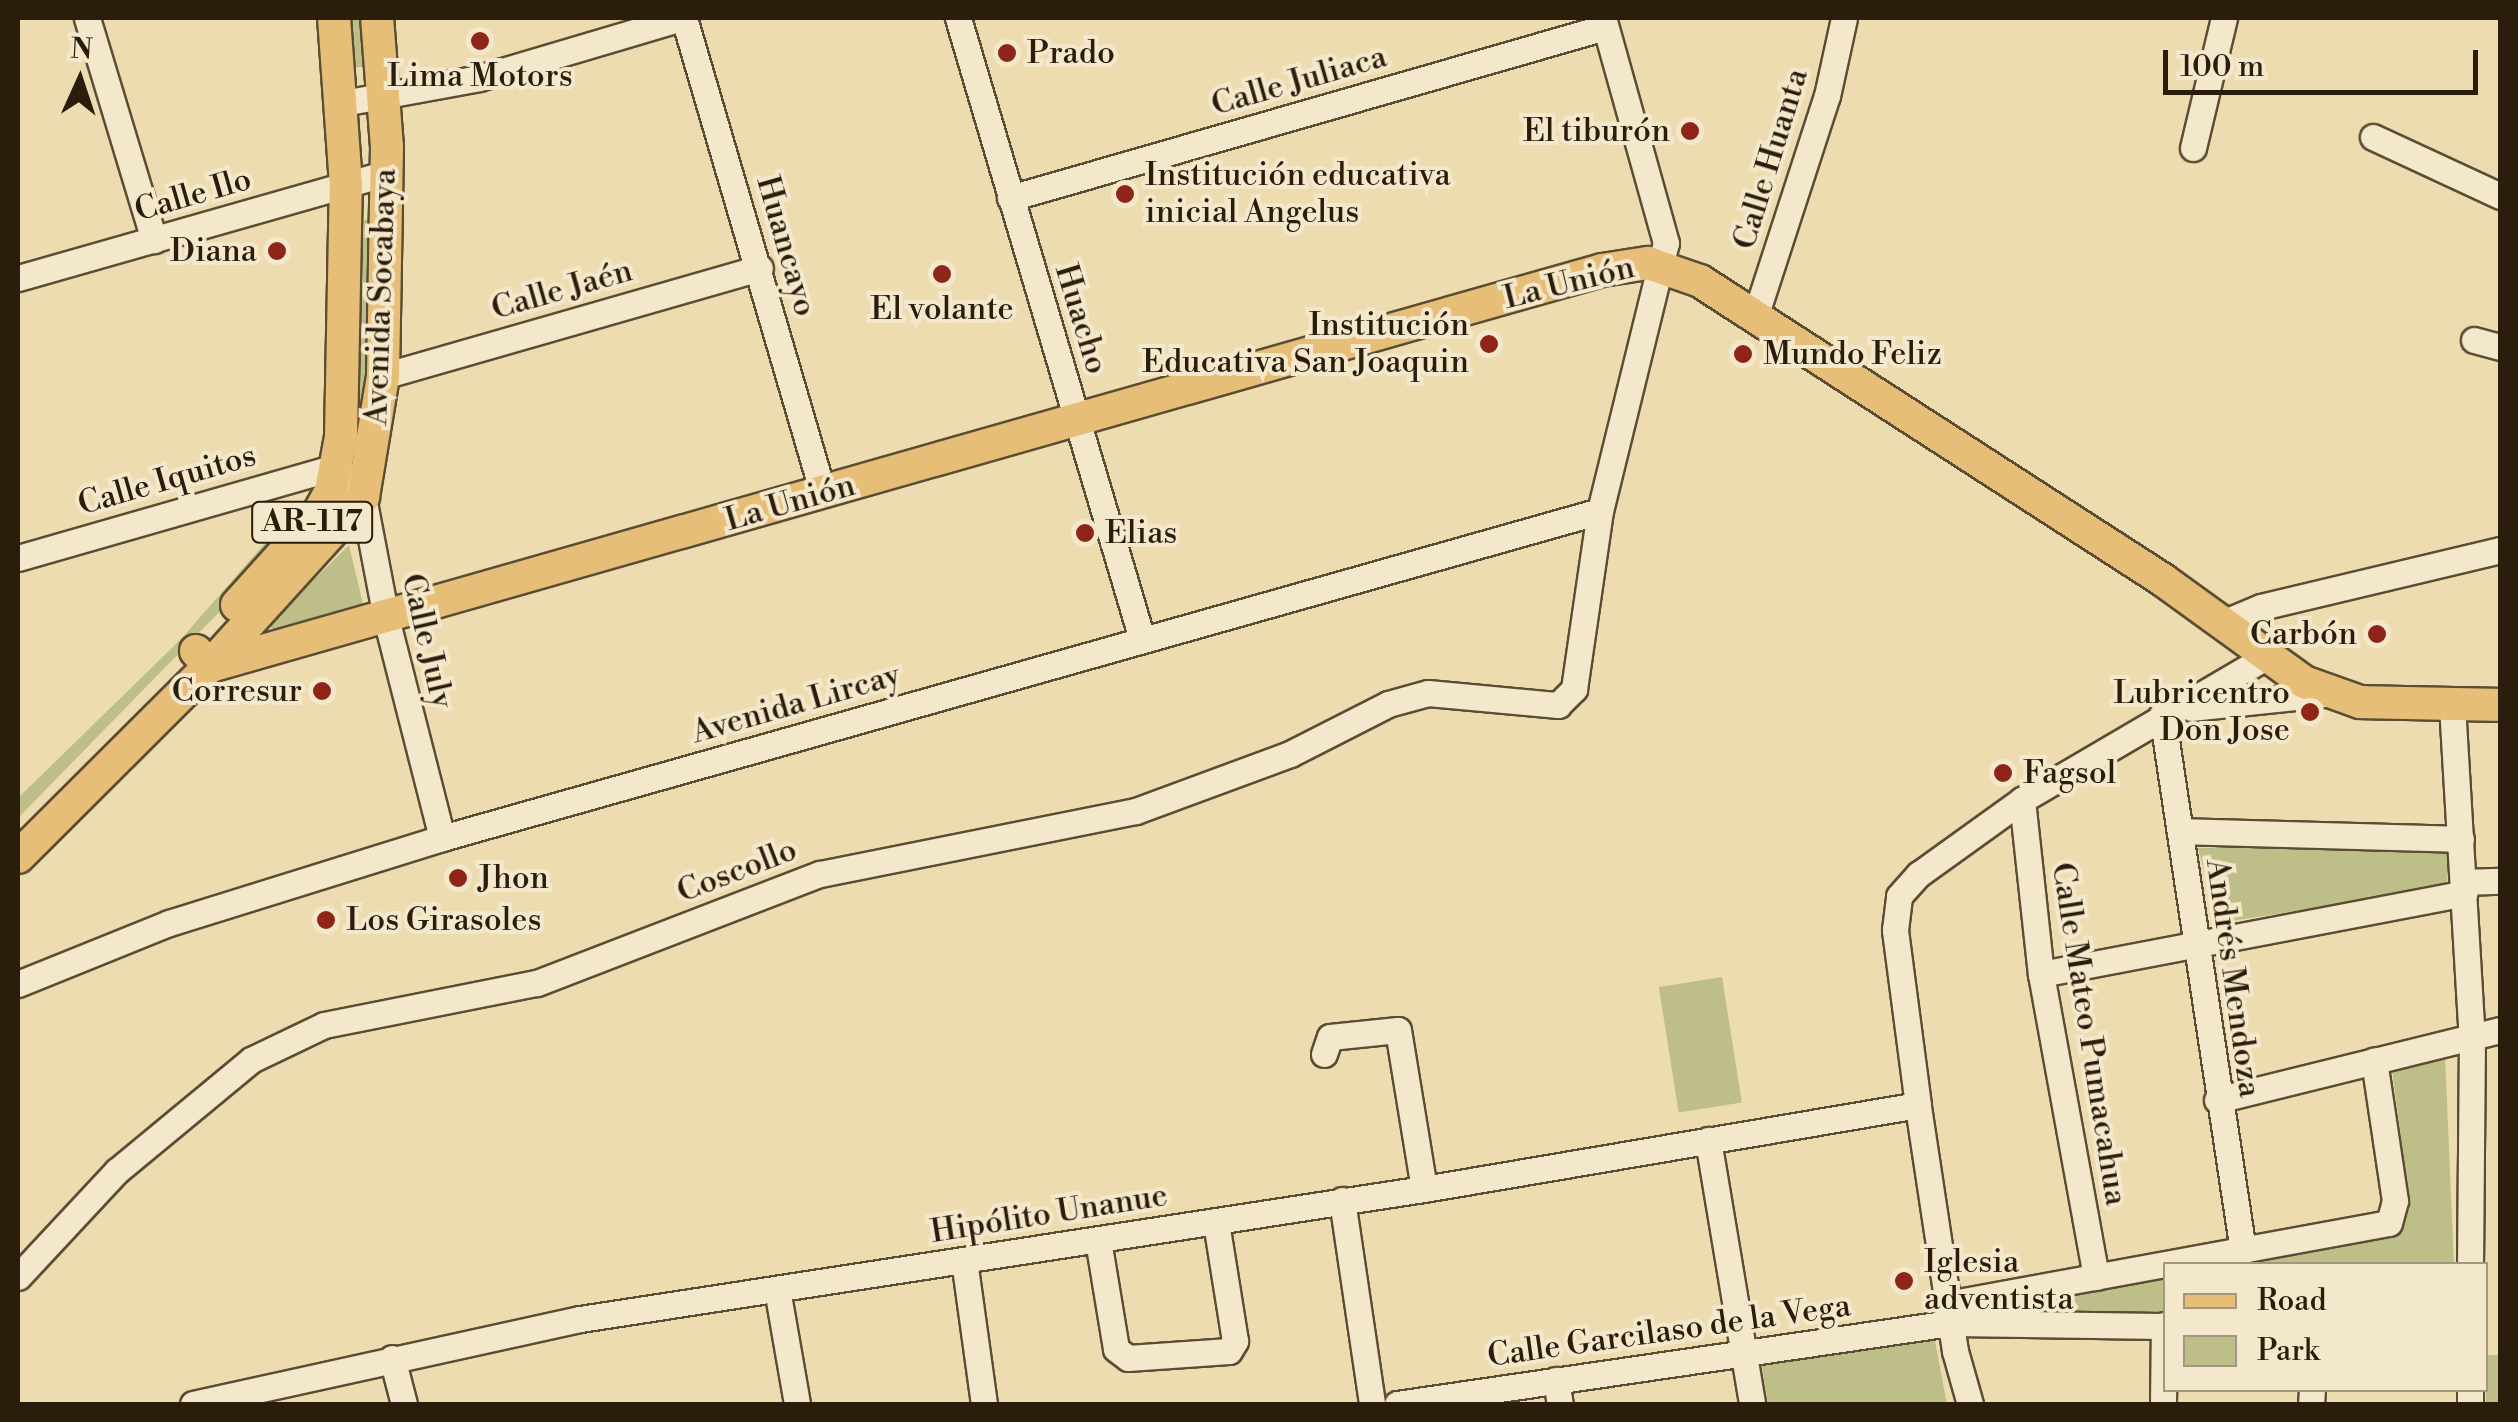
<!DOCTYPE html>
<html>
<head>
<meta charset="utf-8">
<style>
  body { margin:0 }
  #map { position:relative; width:2518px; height:1422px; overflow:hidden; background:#eedcb1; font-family:"Libre Bodoni",serif }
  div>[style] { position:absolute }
  .green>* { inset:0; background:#bebf88; transform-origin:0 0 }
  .roads { filter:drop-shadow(2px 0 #5b4d34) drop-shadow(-2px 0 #5b4d34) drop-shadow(0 2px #5b4d34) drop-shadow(0 -2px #5b4d34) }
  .minor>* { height:25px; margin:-12.5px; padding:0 12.5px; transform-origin:12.5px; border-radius:12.5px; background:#f4e8cc }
  .major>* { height:32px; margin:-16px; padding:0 16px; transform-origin:16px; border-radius:16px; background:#e7be78 }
  .dots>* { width:28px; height:28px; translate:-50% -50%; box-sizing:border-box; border:5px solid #f4e8cc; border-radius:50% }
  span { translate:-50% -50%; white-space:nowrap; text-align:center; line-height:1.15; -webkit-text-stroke:8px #f4e8cc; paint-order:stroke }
  .shield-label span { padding:2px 8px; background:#f4e8cc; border:2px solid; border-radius:8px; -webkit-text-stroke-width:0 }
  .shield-label { font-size:30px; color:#2a1d0b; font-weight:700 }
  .poi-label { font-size:32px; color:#2a1d0b }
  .left { translate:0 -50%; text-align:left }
  .right { translate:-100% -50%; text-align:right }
  .street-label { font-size:32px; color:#2a1d0b }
  .frame { position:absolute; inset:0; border:20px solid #2a1d0b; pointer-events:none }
  .legend { position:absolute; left:2163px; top:1262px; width:325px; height:130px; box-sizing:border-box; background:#f4e8cc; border:2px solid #a3977f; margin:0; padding:12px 18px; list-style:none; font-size:30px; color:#2a1d0b }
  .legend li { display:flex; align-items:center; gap:20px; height:50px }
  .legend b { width:50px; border:2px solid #a3977f }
  .north { position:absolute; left:30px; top:30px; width:100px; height:100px; -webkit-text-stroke:8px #f4e8cc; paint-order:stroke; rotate:3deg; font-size:28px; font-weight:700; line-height:40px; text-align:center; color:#2a1d0b }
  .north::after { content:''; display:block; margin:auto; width:35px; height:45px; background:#2a1d0b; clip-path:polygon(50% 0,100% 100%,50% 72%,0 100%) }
  .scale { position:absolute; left:2163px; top:50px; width:315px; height:45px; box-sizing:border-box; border:5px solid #2a1d0b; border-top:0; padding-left:12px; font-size:30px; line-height:35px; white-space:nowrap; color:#2a1d0b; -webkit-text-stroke:8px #f4e8cc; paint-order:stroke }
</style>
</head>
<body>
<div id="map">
  <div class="green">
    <i style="left:346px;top:18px;width:20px;height:49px"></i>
    <i style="left:357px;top:220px;width:18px;height:207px"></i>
    <i style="clip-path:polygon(293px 511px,302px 519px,232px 599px,18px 818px,18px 798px,181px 639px)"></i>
    <i style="clip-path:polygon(349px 545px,364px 608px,273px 631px,269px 624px)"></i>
    <i style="clip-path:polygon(2449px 845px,2447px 888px,2218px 923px,2198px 848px)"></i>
    <i style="left:1722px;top:977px;width:127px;height:64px;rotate:81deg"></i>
    <i style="clip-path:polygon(2445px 1055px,2454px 1264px,2224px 1264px,2398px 1233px,2410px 1208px,2392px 1069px)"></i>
    <i style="clip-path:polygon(2165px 1275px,2165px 1313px,2025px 1313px,2025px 1301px)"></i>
    <i style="clip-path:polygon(1934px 1336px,1947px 1404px,1768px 1404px,1761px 1361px)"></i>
    <i style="left:2486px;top:1355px;width:14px;height:49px"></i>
  </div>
  <div class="roads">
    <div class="minor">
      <i style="left:87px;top:18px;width:232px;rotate:73.2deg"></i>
      <i style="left:684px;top:18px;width:496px;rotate:73.7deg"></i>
      <i style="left:958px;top:18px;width:648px;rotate:73.5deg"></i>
      <i style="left:343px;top:103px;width:138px;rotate:-10.4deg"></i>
      <i style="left:479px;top:78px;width:211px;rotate:-16.5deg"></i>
      <i style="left:2373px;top:137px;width:140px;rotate:24.9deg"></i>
      <i style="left:2193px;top:148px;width:134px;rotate:-76.6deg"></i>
      <i style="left:1010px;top:198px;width:619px;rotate:-16.03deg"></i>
      <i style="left:18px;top:278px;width:383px;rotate:-15.9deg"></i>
      <i style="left:1755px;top:317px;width:232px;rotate:-72deg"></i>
      <i style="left:1827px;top:96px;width:80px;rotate:-77.7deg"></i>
      <i style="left:2474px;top:340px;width:27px;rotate:15deg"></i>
      <i style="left:383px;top:376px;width:392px;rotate:-16deg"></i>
      <i style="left:18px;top:558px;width:330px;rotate:-16deg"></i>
      <i style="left:335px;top:467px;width:41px;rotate:47deg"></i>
      <i style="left:363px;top:497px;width:123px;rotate:79.2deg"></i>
      <i style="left:386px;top:618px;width:227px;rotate:75.7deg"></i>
      <i style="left:2220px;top:624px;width:44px;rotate:-22.5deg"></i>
      <i style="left:2261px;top:607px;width:246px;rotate:-13.4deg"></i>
      <i style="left:2452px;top:705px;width:333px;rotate:86.6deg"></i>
      <i style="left:2472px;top:1037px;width:227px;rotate:90.5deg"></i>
      <i style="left:2191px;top:708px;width:135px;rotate:-6deg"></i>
      <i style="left:2162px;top:714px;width:543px;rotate:81.42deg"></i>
      <i style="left:2022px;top:800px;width:175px;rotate:83.8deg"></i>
      <i style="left:2041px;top:974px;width:308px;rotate:79.7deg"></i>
      <i style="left:2180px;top:831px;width:281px;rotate:1.6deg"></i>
      <i style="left:2463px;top:882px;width:37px;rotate:-2deg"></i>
      <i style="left:2041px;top:974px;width:431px;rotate:-10.8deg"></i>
      <i style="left:18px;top:984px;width:163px;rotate:-22deg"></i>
      <i style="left:169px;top:923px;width:286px;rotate:-17.3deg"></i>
      <i style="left:442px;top:838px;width:1203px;rotate:-15.77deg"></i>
      <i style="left:1324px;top:1054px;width:18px;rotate:-71deg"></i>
      <i style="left:1330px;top:1037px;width:68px;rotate:-5.9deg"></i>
      <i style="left:1398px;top:1030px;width:161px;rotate:80.7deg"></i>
      <i style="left:2217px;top:1100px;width:292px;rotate:-13.9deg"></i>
      <i style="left:1708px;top:1140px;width:268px;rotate:80.5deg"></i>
      <i style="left:1342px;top:1200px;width:206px;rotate:81.6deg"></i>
      <i style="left:1098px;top:1240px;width:110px;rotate:80.6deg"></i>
      <i style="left:1116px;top:1349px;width:15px;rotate:37deg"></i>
      <i style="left:1128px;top:1358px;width:101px;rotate:-4deg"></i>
      <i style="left:1229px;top:1351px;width:12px;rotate:-59deg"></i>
      <i style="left:1235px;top:1341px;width:121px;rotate:-99.1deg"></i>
      <i style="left:964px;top:1260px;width:145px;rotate:82.1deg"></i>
      <i style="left:18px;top:1277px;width:145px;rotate:-47deg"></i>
      <i style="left:117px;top:1171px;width:174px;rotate:-39.6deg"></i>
      <i style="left:251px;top:1060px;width:81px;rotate:-25.6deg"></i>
      <i style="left:324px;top:1025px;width:217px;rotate:-11.2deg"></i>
      <i style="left:537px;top:983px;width:303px;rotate:-21.1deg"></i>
      <i style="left:820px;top:874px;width:322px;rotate:-11.3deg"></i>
      <i style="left:1136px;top:811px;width:164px;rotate:-20.3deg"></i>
      <i style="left:1290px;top:754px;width:110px;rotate:-27deg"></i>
      <i style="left:1388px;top:704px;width:41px;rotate:-15.4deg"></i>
      <i style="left:1428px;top:693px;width:131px;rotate:5.3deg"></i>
      <i style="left:1558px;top:705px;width:23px;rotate:-45deg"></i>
      <i style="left:1574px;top:689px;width:180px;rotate:-81.7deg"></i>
      <i style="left:1600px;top:511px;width:276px;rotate:-76.2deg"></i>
      <i style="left:1666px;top:243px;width:234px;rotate:-105.6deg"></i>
      <i style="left:777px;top:1289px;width:117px;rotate:80.1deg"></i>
      <i style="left:1947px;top:1304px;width:449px;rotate:-10.4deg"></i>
      <i style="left:2389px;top:1223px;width:23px;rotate:-75deg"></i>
      <i style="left:2395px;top:1201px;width:142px;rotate:-98.5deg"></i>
      <i style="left:392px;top:1358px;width:48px;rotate:75.4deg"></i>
      <i style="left:1556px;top:1380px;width:24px;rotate:81deg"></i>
      <i style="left:193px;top:1404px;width:396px;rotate:-12.4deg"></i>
      <i style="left:580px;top:1319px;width:854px;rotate:-8.76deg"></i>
      <i style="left:1424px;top:1189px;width:501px;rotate:-9.65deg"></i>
      <i style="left:1397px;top:1404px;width:559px;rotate:-8.33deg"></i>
      <i style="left:1950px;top:1323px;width:216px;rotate:0.8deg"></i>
      <i style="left:1970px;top:1404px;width:55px;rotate:-105.8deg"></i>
      <i style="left:1955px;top:1351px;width:249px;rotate:-98.6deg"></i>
      <i style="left:1918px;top:1105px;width:177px;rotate:-97.5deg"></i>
      <i style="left:1895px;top:930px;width:34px;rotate:-83deg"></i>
      <i style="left:1899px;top:896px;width:30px;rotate:-48deg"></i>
      <i style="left:1919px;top:874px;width:127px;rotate:-35.7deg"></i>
      <i style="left:2022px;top:800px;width:283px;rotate:-30.4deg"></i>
      <i style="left:2163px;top:1404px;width:79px;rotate:-89.3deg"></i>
      <i style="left:2311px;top:1404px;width:14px;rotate:-86deg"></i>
      <i style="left:2470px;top:1404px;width:14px;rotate:-90deg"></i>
    </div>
    <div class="major">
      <i style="left:237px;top:605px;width:120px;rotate:-48deg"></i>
      <i style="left:317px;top:516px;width:29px;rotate:-61deg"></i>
      <i style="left:331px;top:491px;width:55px;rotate:-79.5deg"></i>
      <i style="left:341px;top:437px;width:252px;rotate:-88.9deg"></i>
      <i style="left:346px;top:185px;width:167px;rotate:-94.1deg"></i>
      <i style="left:196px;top:651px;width:21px;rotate:47deg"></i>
      <i style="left:210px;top:666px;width:1447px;rotate:-15.88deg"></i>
      <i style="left:1602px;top:270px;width:47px;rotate:-8.7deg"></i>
      <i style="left:1648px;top:263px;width:55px;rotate:19.1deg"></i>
      <i style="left:1700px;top:281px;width:551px;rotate:32.85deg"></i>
      <i style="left:2163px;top:580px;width:174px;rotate:35.9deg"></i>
      <i style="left:2304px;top:682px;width:59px;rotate:19.7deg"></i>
      <i style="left:2360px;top:702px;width:140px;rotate:1.2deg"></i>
      <i style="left:18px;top:857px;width:271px;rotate:-44.9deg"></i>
      <i style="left:210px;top:666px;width:228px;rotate:-47.8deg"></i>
      <i style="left:363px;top:497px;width:123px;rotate:-80.6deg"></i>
      <i style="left:383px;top:376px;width:229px;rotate:-89deg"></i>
      <i style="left:387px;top:147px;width:129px;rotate:-94.4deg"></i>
    </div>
  </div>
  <div class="dots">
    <i style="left:480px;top:41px;background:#8f2418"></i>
    <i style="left:1007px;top:53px;background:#8f2418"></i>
    <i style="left:1690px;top:131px;background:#8f2418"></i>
    <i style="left:1125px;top:194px;background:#8f2418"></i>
    <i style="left:277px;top:251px;background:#8f2418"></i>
    <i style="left:942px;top:274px;background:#8f2418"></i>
    <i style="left:1489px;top:344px;background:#8f2418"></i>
    <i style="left:1743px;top:354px;background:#8f2418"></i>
    <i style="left:1085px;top:533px;background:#8f2418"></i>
    <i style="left:2377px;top:634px;background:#8f2418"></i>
    <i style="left:322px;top:691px;background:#8f2418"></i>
    <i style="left:2310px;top:712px;background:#8f2418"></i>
    <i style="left:2003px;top:773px;background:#8f2418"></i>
    <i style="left:458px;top:878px;background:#8f2418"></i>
    <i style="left:326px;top:920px;background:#8f2418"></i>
    <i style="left:1904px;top:1281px;background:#8f2418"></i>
  </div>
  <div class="shield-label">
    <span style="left:312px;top:522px">AR-117</span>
  </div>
  <div class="poi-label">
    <span class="left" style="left:1027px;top:53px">Prado</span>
    <span style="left:480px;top:76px">Lima Motors</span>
    <span class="right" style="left:1670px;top:131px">El tiburón</span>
    <span class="left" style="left:1145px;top:194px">Institución educativa<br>inicial Angelus</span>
    <span class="right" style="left:257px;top:251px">Diana</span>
    <span style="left:942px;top:309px">El volante</span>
    <span class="right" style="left:1469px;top:344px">Institución<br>Educativa San Joaquin</span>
    <span class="left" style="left:1763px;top:354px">Mundo Feliz</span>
    <span class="left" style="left:1105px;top:533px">Elias</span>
    <span class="right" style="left:2357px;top:634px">Carbón</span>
    <span class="right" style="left:302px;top:691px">Corresur</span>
    <span class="right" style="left:2290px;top:712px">Lubricentro<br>Don Jose</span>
    <span class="left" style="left:2023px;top:773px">Fagsol</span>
    <span class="left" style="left:478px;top:878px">Jhon</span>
    <span class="left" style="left:346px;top:920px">Los Girasoles</span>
    <span class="left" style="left:1924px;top:1281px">Iglesia<br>adventista</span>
  </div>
  <div class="street-label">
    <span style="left:1299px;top:81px;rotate:-16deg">Calle Juliaca</span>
    <span style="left:1771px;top:159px;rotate:-73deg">Calle Huanta</span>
    <span style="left:193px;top:195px;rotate:-16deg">Calle Ilo</span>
    <span style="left:786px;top:246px;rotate:74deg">Huancayo</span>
    <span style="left:1569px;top:283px;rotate:-14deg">La Unión</span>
    <span style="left:562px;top:290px;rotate:-16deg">Calle Jaén</span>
    <span style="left:381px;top:297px;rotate:-88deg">Avenida Socabaya</span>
    <span style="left:1081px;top:319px;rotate:73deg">Huacho</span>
    <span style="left:167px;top:480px;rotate:-16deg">Calle Iquitos</span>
    <span style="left:790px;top:503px;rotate:-16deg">La Unión</span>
    <span style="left:427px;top:641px;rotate:77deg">Calle July</span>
    <span style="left:796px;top:704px;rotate:-16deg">Avenida Lircay</span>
    <span style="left:737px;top:871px;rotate:-21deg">Coscollo</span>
    <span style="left:2233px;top:978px;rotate:82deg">Andrés Mendoza</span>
    <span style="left:2089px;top:1034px;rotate:81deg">Calle Mateo Pumacahua</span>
    <span style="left:1049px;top:1214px;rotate:-9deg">Hipólito Unanue</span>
    <span style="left:1669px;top:1331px;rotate:-8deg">Calle Garcilaso de la Vega</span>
  </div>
  <div class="frame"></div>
  <ul class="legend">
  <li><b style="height:12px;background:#e7be78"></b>Road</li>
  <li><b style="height:28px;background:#bebf88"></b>Park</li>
  </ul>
  <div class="north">N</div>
  <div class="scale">100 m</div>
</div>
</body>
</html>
